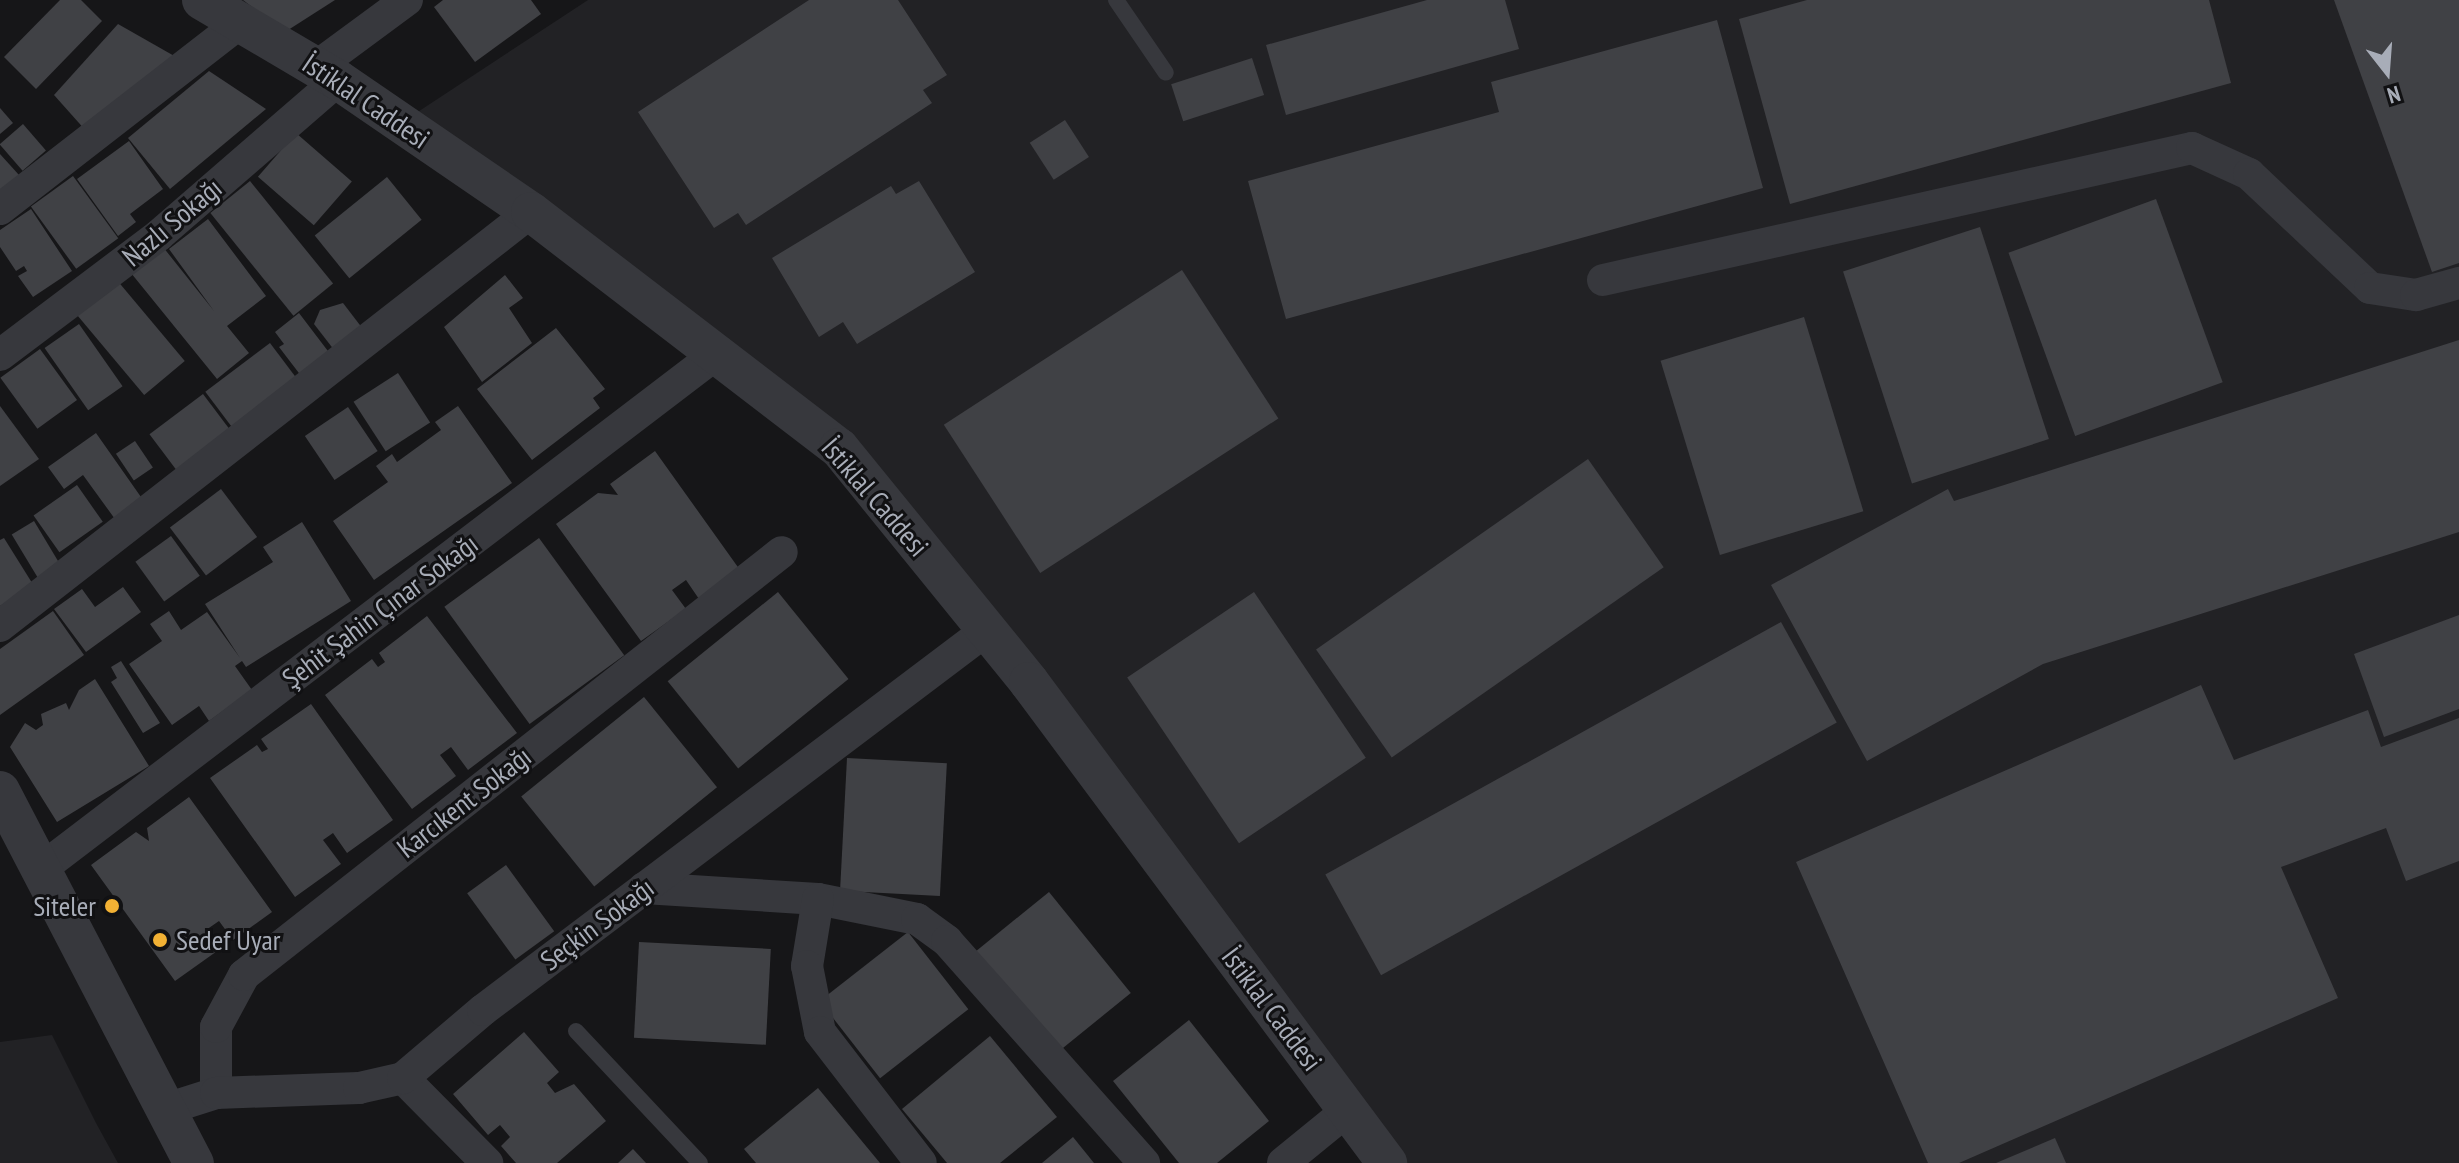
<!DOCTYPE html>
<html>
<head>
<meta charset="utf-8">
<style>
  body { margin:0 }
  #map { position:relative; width:2459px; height:1163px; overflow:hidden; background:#161618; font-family:"PT Sans Narrow",sans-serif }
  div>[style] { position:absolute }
  .built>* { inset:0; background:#222225 }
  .building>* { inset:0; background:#404145; transform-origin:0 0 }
  .service>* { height:16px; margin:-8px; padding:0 8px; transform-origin:8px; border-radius:8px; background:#37383d }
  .minor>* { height:32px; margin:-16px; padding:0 16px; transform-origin:16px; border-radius:16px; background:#37383d }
  .tertiary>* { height:40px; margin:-20px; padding:0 20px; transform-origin:20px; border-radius:20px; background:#37383d }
  .dots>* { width:22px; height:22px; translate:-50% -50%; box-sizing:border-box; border:4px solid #111113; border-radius:50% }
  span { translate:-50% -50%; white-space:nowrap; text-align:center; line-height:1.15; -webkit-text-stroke:6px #111113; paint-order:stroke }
  .street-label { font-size:28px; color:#a8adb8 }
  .poi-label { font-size:28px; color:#a8adb8 }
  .right { translate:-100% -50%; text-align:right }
  .left { translate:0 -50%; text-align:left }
  .north { position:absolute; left:2347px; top:32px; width:80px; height:80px; -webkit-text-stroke:6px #111113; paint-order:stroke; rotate:163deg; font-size:22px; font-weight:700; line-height:32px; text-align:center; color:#a8adb8 }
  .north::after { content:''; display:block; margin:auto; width:28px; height:36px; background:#a8adb8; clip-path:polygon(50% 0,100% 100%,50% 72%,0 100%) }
</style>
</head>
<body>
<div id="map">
  <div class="built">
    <i style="clip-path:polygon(588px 0,2459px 0,2459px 1163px,1387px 1163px,839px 448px,401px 123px)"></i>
    <i style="clip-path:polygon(52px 1035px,96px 1123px,118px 1163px,0 1163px,0 1042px)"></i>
  </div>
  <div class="building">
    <i style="clip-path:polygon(60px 0,81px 0,102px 21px,36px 89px,4px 57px)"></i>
    <i style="clip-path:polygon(243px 0,335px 0,285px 32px)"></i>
    <i style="clip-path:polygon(443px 0,531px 0,541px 14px,475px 62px,434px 7px)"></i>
    <i style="clip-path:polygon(809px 0,898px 0,947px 75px,923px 90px,932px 103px,746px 225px,738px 213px,714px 228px,638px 112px)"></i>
    <i style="clip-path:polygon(1427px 0,1505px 0,1519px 49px,1286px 115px,1266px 45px)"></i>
    <i style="clip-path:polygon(1807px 0,2209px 0,2231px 83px,1790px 204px,1739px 19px)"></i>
    <i style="clip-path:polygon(2334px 0,2459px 0,2459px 263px,2432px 272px)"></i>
    <i style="clip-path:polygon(1717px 20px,1763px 188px,1286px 319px,1248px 181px,1499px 112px,1491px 82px)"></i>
    <i style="clip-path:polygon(118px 24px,176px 57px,87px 132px,54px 95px)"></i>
    <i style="left:1252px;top:58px;width:39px;height:85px;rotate:72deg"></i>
    <i style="clip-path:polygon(209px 71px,266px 109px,170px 189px,128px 138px)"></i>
    <i style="clip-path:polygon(0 108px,13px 123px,0 134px)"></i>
    <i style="left:1065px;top:120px;width:44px;height:42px;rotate:57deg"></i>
    <i style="left:23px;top:124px;width:35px;height:31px;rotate:49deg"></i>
    <i style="left:296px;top:133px;width:74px;height:58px;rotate:41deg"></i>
    <i style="clip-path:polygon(129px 141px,163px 189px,130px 214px,136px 222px,118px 236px,77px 179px)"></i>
    <i style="clip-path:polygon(0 154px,19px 175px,0 193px)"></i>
    <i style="left:73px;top:176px;width:77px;height:52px;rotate:54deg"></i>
    <i style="left:387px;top:177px;width:55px;height:93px;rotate:51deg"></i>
    <i style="left:250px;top:181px;width:132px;height:51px;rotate:51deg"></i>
    <i style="clip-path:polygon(919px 181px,975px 272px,857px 344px,843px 322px,819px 337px,772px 258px,891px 186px,896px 194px)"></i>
    <i style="left:2156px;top:199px;width:195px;height:157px;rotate:70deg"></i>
    <i style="clip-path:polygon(31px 209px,72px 271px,33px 297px,18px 276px,27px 271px,24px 266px,16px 271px,0 247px,0 230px)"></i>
    <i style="clip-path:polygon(208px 219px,266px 296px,227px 326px,249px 353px,217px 379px,131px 273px,163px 247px,214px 311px,169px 249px)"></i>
    <i style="left:1980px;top:227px;width:223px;height:144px;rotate:72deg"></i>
    <i style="left:1182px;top:270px;width:177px;height:284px;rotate:57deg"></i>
    <i style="clip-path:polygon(505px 275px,523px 298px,509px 308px,532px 343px,482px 382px,444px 327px)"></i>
    <i style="left:116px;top:279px;width:107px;height:53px;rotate:50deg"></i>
    <i style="clip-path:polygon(343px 303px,366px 333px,338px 355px,314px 324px,320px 310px)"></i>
    <i style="clip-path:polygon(299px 313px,334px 359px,305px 381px,279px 347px,284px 344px,275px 332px)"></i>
    <i style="left:1804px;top:317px;width:203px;height:150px;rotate:73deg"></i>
    <i style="left:79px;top:324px;width:76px;height:42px;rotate:55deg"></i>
    <i style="clip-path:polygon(556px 328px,605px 389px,593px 398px,600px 408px,532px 460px,477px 389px)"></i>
    <i style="clip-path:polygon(2459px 340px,2459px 532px,2043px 664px,1867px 761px,1771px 585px,1948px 489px,1954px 501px)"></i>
    <i style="left:270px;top:343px;width:51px;height:81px;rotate:53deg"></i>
    <i style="left:40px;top:349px;width:63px;height:49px;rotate:54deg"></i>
    <i style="left:398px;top:373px;width:59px;height:53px;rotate:57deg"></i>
    <i style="left:203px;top:394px;width:51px;height:67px;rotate:53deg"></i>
    <i style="clip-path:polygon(0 406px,39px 459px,0 486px)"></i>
    <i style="clip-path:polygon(458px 406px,512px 483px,374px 580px,333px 521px,388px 482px,376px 466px,392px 454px,397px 462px,441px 430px,435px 422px)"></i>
    <i style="left:348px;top:407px;width:53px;height:52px;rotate:56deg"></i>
    <i style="clip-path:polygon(96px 433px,148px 507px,120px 526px,83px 475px,64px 489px,48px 467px)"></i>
    <i style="left:135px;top:441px;width:32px;height:23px;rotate:56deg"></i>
    <i style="clip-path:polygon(655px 451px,740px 570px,699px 599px,686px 580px,672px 590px,686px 609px,641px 641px,556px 524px,598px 493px,618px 495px,610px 484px)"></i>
    <i style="left:1588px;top:459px;width:132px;height:332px;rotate:55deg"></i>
    <i style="left:77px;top:485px;width:45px;height:53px;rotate:55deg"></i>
    <i style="left:221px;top:489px;width:60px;height:64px;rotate:53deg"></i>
    <i style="left:34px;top:521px;width:51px;height:26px;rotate:59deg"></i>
    <i style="clip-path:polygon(302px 522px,351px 601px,246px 667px,242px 661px,235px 666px,252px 690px,209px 721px,199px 706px,172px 725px,129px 664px,162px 641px,150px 624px,169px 611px,181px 630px,207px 612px,240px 658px,205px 604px,273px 562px,263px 547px)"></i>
    <i style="left:171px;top:536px;width:49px;height:44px;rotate:54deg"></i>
    <i style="clip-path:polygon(4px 538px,34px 586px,0 606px,0 540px)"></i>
    <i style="left:539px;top:538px;width:145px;height:117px;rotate:54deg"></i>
    <i style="clip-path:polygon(123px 587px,141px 612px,86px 652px,54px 609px,82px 589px,95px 607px)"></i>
    <i style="left:778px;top:592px;width:112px;height:142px;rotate:51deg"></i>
    <i style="left:1254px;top:592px;width:200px;height:153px;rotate:56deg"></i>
    <i style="clip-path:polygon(53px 611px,84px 655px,0 715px,0 649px)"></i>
    <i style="clip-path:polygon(2459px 615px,2459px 709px,2384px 737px,2354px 654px)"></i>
    <i style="clip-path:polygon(427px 616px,517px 733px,468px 770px,451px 747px,440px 755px,456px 776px,412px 809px,325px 695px,372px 659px,378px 667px,385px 662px,379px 653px)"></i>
    <i style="left:1781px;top:622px;width:115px;height:521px;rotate:61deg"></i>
    <i style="clip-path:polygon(121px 661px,160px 723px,143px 733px,111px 682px,117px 678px,111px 667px)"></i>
    <i style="clip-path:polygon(95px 679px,149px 766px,57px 822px,10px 747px,25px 723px,36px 730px,43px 725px,41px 714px,66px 703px,69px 710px,79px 690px)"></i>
    <i style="clip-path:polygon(2201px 685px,2234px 760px,2368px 710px,2381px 747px,2459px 718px,2459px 861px,2406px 881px,2386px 828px,2281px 867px,2338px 998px,1959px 1163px,1928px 1163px,1796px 862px)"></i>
    <i style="left:644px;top:697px;width:116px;height:158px;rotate:51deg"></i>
    <i style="clip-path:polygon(311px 704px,393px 820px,347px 853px,333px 833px,323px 840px,341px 864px,295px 897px,210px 778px,257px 745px,262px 752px,268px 749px,261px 739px)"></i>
    <i style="left:847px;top:758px;width:100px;height:133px;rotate:3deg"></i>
    <i style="clip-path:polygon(189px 797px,272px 912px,233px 940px,219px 921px,206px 930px,220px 949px,175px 981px,91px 865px,136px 832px,149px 841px,147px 828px)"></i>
    <i style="left:506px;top:865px;width:82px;height:48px;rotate:54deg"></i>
    <i style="left:1049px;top:892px;width:130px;height:98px;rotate:51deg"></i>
    <i style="left:908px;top:932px;width:98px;height:112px;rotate:52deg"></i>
    <i style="left:639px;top:942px;width:132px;height:96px;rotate:3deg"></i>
    <i style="clip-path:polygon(1189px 1020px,1269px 1121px,1217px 1163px,1179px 1163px,1113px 1081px)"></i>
    <i style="clip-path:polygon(524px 1032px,559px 1072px,547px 1083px,555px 1093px,574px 1084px,606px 1121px,557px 1163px,516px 1163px,501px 1146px,510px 1137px,500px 1125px,488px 1135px,453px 1094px)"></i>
    <i style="clip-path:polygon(990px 1036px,1057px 1117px,1000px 1163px,947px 1163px,902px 1109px)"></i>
    <i style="clip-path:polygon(818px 1088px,880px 1163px,756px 1163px,744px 1149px)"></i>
    <i style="clip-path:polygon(1073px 1137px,1094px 1163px,1042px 1163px)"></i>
    <i style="clip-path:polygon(2055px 1138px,2066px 1163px,1996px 1163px)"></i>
    <i style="clip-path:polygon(633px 1149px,646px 1163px,618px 1163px)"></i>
  </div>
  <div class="service">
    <i style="left:1116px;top:0;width:88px;rotate:55.6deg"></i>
    <i style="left:576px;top:1031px;width:181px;rotate:46.8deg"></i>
  </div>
  <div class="minor">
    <i style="left:316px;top:67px;width:113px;rotate:-36.4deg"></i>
    <i style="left:0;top:209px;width:306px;rotate:-37.8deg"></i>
    <i style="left:1603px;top:280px;width:604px;rotate:-12.63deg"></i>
    <i style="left:2192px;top:148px;width:63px;rotate:24.5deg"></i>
    <i style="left:2249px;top:174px;width:166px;rotate:43.3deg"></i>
    <i style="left:2370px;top:288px;width:47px;rotate:8.7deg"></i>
    <i style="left:2416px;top:295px;width:45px;rotate:-15.6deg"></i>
    <i style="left:0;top:355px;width:199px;rotate:-37deg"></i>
    <i style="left:159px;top:235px;width:237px;rotate:-40.9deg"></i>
    <i style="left:0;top:626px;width:673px;rotate:-37.94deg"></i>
    <i style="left:41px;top:869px;width:853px;rotate:-37.33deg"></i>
    <i style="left:644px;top:888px;width:174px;rotate:3.6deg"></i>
    <i style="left:818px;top:899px;width:101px;rotate:11.4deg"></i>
    <i style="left:917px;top:919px;width:37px;rotate:36deg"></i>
    <i style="left:947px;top:941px;width:297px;rotate:48.4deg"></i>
    <i style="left:818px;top:899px;width:68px;rotate:99.3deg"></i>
    <i style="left:807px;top:966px;width:67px;rotate:78.9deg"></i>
    <i style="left:820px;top:1032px;width:165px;rotate:52.4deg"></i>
    <i style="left:403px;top:1078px;width:120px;rotate:45.3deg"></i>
    <i style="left:216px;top:1093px;width:66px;rotate:-90deg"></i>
    <i style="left:216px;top:1027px;width:59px;rotate:-61.7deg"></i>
    <i style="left:244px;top:975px;width:684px;rotate:-38.18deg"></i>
    <i style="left:166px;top:1109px;width:52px;rotate:-17.7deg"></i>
    <i style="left:216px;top:1093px;width:143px;rotate:-2deg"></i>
    <i style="left:359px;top:1088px;width:45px;rotate:-12.8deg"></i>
    <i style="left:403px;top:1078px;width:105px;rotate:-40.4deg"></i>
    <i style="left:483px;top:1010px;width:631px;rotate:-37.02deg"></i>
    <i style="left:1283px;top:1163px;width:84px;rotate:-39.2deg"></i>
  </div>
  <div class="tertiary">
    <i style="left:202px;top:0;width:158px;rotate:30.5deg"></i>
    <i style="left:338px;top:80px;width:234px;rotate:34.4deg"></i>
    <i style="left:531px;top:212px;width:388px;rotate:37.5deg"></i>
    <i style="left:839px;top:448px;width:301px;rotate:50.9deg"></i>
    <i style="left:1029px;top:682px;width:600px;rotate:53.34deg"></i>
    <i style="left:0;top:791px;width:420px;rotate:62.5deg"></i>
  </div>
  <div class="dots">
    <i style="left:112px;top:906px;background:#f2b134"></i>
    <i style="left:160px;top:940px;background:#f2b134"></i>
  </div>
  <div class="street-label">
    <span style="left:366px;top:101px;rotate:34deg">İstiklal Caddesi</span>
    <span style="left:172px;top:222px;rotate:-40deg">Nazlı Sokağı</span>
    <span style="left:875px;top:497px;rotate:49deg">İstiklal Caddesi</span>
    <span style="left:380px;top:611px;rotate:-37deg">Şehit Şahin Çınar Sokağı</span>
    <span style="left:464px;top:802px;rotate:-38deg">Karcıkent Sokağı</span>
    <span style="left:597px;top:924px;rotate:-37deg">Seçkin Sokağı</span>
    <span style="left:1272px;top:1009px;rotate:53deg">İstiklal Caddesi</span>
  </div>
  <div class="poi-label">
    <span class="right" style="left:96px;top:906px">Siteler</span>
    <span class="left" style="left:176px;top:940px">Sedef Uyar</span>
  </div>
  <div class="north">N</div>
</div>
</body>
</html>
